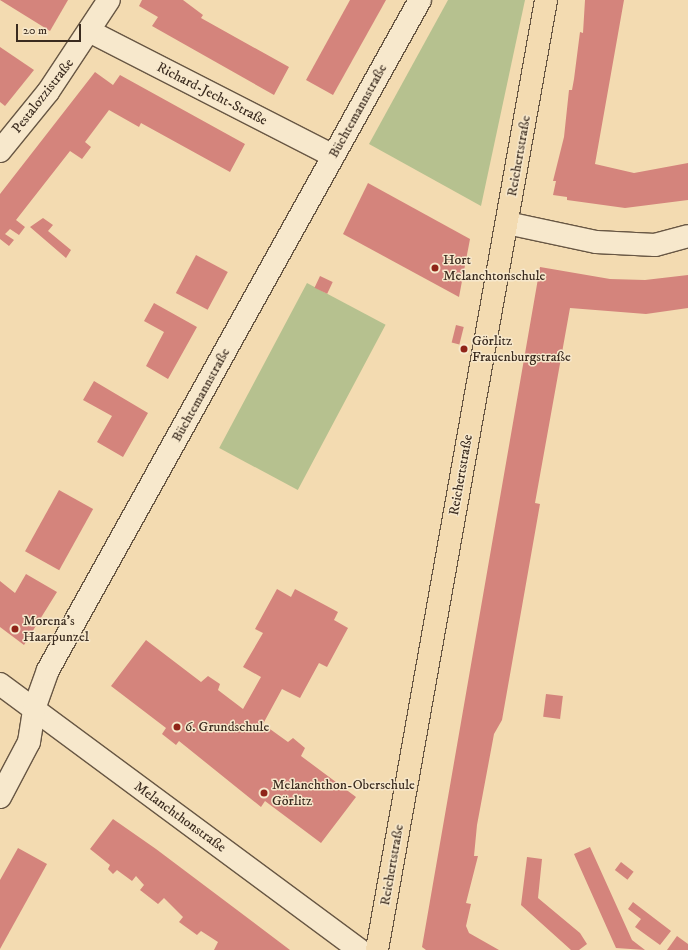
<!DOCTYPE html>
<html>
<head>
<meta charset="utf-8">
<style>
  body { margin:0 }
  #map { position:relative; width:688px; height:950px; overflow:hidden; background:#f3dbb1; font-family:"IM FELL DW Pica",serif }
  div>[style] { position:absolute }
  .green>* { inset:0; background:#b6c18f; transform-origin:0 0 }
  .building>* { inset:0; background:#d4847c; transform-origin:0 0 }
  .roads { filter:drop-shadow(1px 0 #685744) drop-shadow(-1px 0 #685744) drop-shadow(0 1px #685744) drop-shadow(0 -1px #685744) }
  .street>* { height:22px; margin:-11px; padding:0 11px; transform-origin:11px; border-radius:11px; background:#f7e8cc }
  .primary>* { height:22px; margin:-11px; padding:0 11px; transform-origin:11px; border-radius:11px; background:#f3dbb1 }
  .dots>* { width:11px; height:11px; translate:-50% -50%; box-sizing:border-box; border:2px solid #f7e8cc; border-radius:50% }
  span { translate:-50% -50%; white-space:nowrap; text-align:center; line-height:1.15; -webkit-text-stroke:3px #f7e8cc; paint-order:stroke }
  .street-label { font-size:14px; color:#3a2b1f }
  .poi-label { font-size:14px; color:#3a2b1f }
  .left { translate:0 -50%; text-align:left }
  .scale { position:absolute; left:16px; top:24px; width:65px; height:18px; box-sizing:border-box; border:2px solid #3a2b1f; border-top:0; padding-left:5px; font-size:12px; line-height:14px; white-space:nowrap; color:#3a2b1f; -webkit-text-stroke:3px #f7e8cc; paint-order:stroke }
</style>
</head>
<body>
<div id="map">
  <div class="green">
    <i style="clip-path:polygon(448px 0,525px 0,481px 206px,369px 144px)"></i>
    <i style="left:307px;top:283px;width:89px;height:187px;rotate:28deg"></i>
  </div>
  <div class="building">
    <i style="clip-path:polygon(0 0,68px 0,50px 31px)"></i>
    <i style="clip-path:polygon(142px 0,183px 0,203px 15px,201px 18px,289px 67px,274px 95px,152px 26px,158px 17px,139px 6px)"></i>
    <i style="clip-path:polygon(350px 0,386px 0,333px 95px,306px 80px)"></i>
    <i style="clip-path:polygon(585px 0,624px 0,595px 164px,634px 173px,688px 163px,688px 200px,625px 208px,567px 200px,567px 197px,553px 195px,556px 181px,553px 181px,564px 137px,569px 90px,572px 90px,574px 79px,580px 32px,583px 33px)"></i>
    <i style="clip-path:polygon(0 47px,34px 70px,5px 106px,0 102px)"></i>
    <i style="clip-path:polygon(95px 72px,113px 85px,120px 75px,245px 144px,230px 172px,141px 123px,139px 127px,109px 110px,85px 142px,91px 147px,82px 159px,70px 151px,16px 220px,25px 227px,19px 235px,10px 229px,5px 234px,14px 240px,9px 246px,0 239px,0 194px)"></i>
    <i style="clip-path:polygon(368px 183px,470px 239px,459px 297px,343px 234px)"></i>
    <i style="clip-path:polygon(43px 218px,53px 225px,48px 231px,71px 250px,66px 258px,30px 227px)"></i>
    <i style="left:196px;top:255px;width:36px;height:43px;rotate:28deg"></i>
    <i style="clip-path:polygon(540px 267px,610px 279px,645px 280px,688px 275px,688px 308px,646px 314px,570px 308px,535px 503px,540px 504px,502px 720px,494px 734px,477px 825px,474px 856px,478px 856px,466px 903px,471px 904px,466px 926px,469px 933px,499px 950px,426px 950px,422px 947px)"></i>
    <i style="left:320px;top:276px;width:14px;height:13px;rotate:25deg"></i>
    <i style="clip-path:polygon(154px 303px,197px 327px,168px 379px,146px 366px,164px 332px,144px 321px)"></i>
    <i style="left:456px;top:325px;width:8px;height:18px;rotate:14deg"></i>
    <i style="clip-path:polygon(94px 381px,148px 413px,123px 457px,97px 442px,112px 416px,83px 400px)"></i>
    <i style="left:59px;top:490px;width:39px;height:70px;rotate:29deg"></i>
    <i style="clip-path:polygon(26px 574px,57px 592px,24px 645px,0 627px,0 581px,15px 593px)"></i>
    <i style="clip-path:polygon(277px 589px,291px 597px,295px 589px,338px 612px,334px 620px,348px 628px,327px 667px,319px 663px,300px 698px,282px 689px,263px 724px,288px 742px,293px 738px,305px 748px,301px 756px,356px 797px,321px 843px,265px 801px,261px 807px,179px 741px,176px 745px,162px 734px,166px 728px,111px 686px,146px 640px,201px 682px,208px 676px,220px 684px,218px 690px,243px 709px,261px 677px,243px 667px,263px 633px,255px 629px)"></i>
    <i style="left:546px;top:694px;width:17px;height:23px;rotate:7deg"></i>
    <i style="clip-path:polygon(113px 819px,156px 849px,290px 950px,214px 950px,218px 942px,201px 931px,197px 935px,179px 922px,183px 917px,164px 898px,158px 904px,140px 890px,144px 885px,136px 876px,132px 881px,117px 870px,113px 874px,108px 869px,110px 865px,90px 849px)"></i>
    <i style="clip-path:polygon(590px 847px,632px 940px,645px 950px,616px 948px,574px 854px)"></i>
    <i style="clip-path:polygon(18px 848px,47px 864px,0 949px,0 880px)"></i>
    <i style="clip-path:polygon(527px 857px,542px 859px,538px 898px,580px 933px,587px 944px,579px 950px,571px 950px,521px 905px)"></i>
    <i style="left:621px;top:862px;width:16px;height:10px;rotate:38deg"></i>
    <i style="clip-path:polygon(633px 902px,671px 931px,660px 945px,635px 927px,641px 919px,628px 909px)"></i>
    <i style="clip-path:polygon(677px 936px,688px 944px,688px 950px,667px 950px)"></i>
  </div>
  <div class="roads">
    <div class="street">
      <i style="left:91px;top:32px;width:272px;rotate:27.1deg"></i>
      <i style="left:0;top:151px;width:76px;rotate:-50.9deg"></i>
      <i style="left:48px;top:92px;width:110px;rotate:-56.5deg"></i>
      <i style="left:507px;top:223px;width:91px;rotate:12.1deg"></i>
      <i style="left:596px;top:242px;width:59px;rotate:2.9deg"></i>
      <i style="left:655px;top:245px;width:34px;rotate:-15deg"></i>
      <i style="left:0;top:684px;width:447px;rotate:36.5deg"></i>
      <i style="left:0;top:797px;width:62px;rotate:-62.2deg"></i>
      <i style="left:29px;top:742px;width:33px;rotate:-81deg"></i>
      <i style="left:34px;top:709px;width:41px;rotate:-70.3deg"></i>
      <i style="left:48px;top:670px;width:766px;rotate:-60.96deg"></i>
    </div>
    <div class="primary">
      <i style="left:377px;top:950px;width:965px;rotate:-79.91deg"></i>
    </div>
  </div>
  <div class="dots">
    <i style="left:435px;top:268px;background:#8f2418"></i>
    <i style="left:464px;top:349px;background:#8f2418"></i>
    <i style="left:15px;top:629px;background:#8f2418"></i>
    <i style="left:177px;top:727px;background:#8f2418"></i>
    <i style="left:264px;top:793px;background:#8f2418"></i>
  </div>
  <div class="street-label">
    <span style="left:212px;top:94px;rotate:27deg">Richard-Jecht-Straße</span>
    <span style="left:43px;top:96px;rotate:-52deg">Pestalozzistraße</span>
    <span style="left:358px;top:111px;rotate:-61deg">Büchtemannstraße</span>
    <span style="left:519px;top:156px;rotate:-80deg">Reichertstraße</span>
    <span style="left:201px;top:395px;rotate:-61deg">Büchtemannstraße</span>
    <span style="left:461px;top:475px;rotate:-80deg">Reichertstraße</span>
    <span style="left:180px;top:817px;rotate:36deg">Melanchthonstraße</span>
    <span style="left:392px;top:865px;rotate:-80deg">Reichertstraße</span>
  </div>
  <div class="poi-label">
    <span class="left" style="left:443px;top:268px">Hort<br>Melanchtonschule</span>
    <span class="left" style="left:472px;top:349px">Görlitz<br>Frauenburgstraße</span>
    <span class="left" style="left:23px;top:629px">Morena's<br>Haarpunzel</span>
    <span class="left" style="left:185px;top:727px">6. Grundschule</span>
    <span class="left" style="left:272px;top:793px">Melanchthon-Oberschule<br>Görlitz</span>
  </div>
  <div class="scale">20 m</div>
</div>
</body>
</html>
